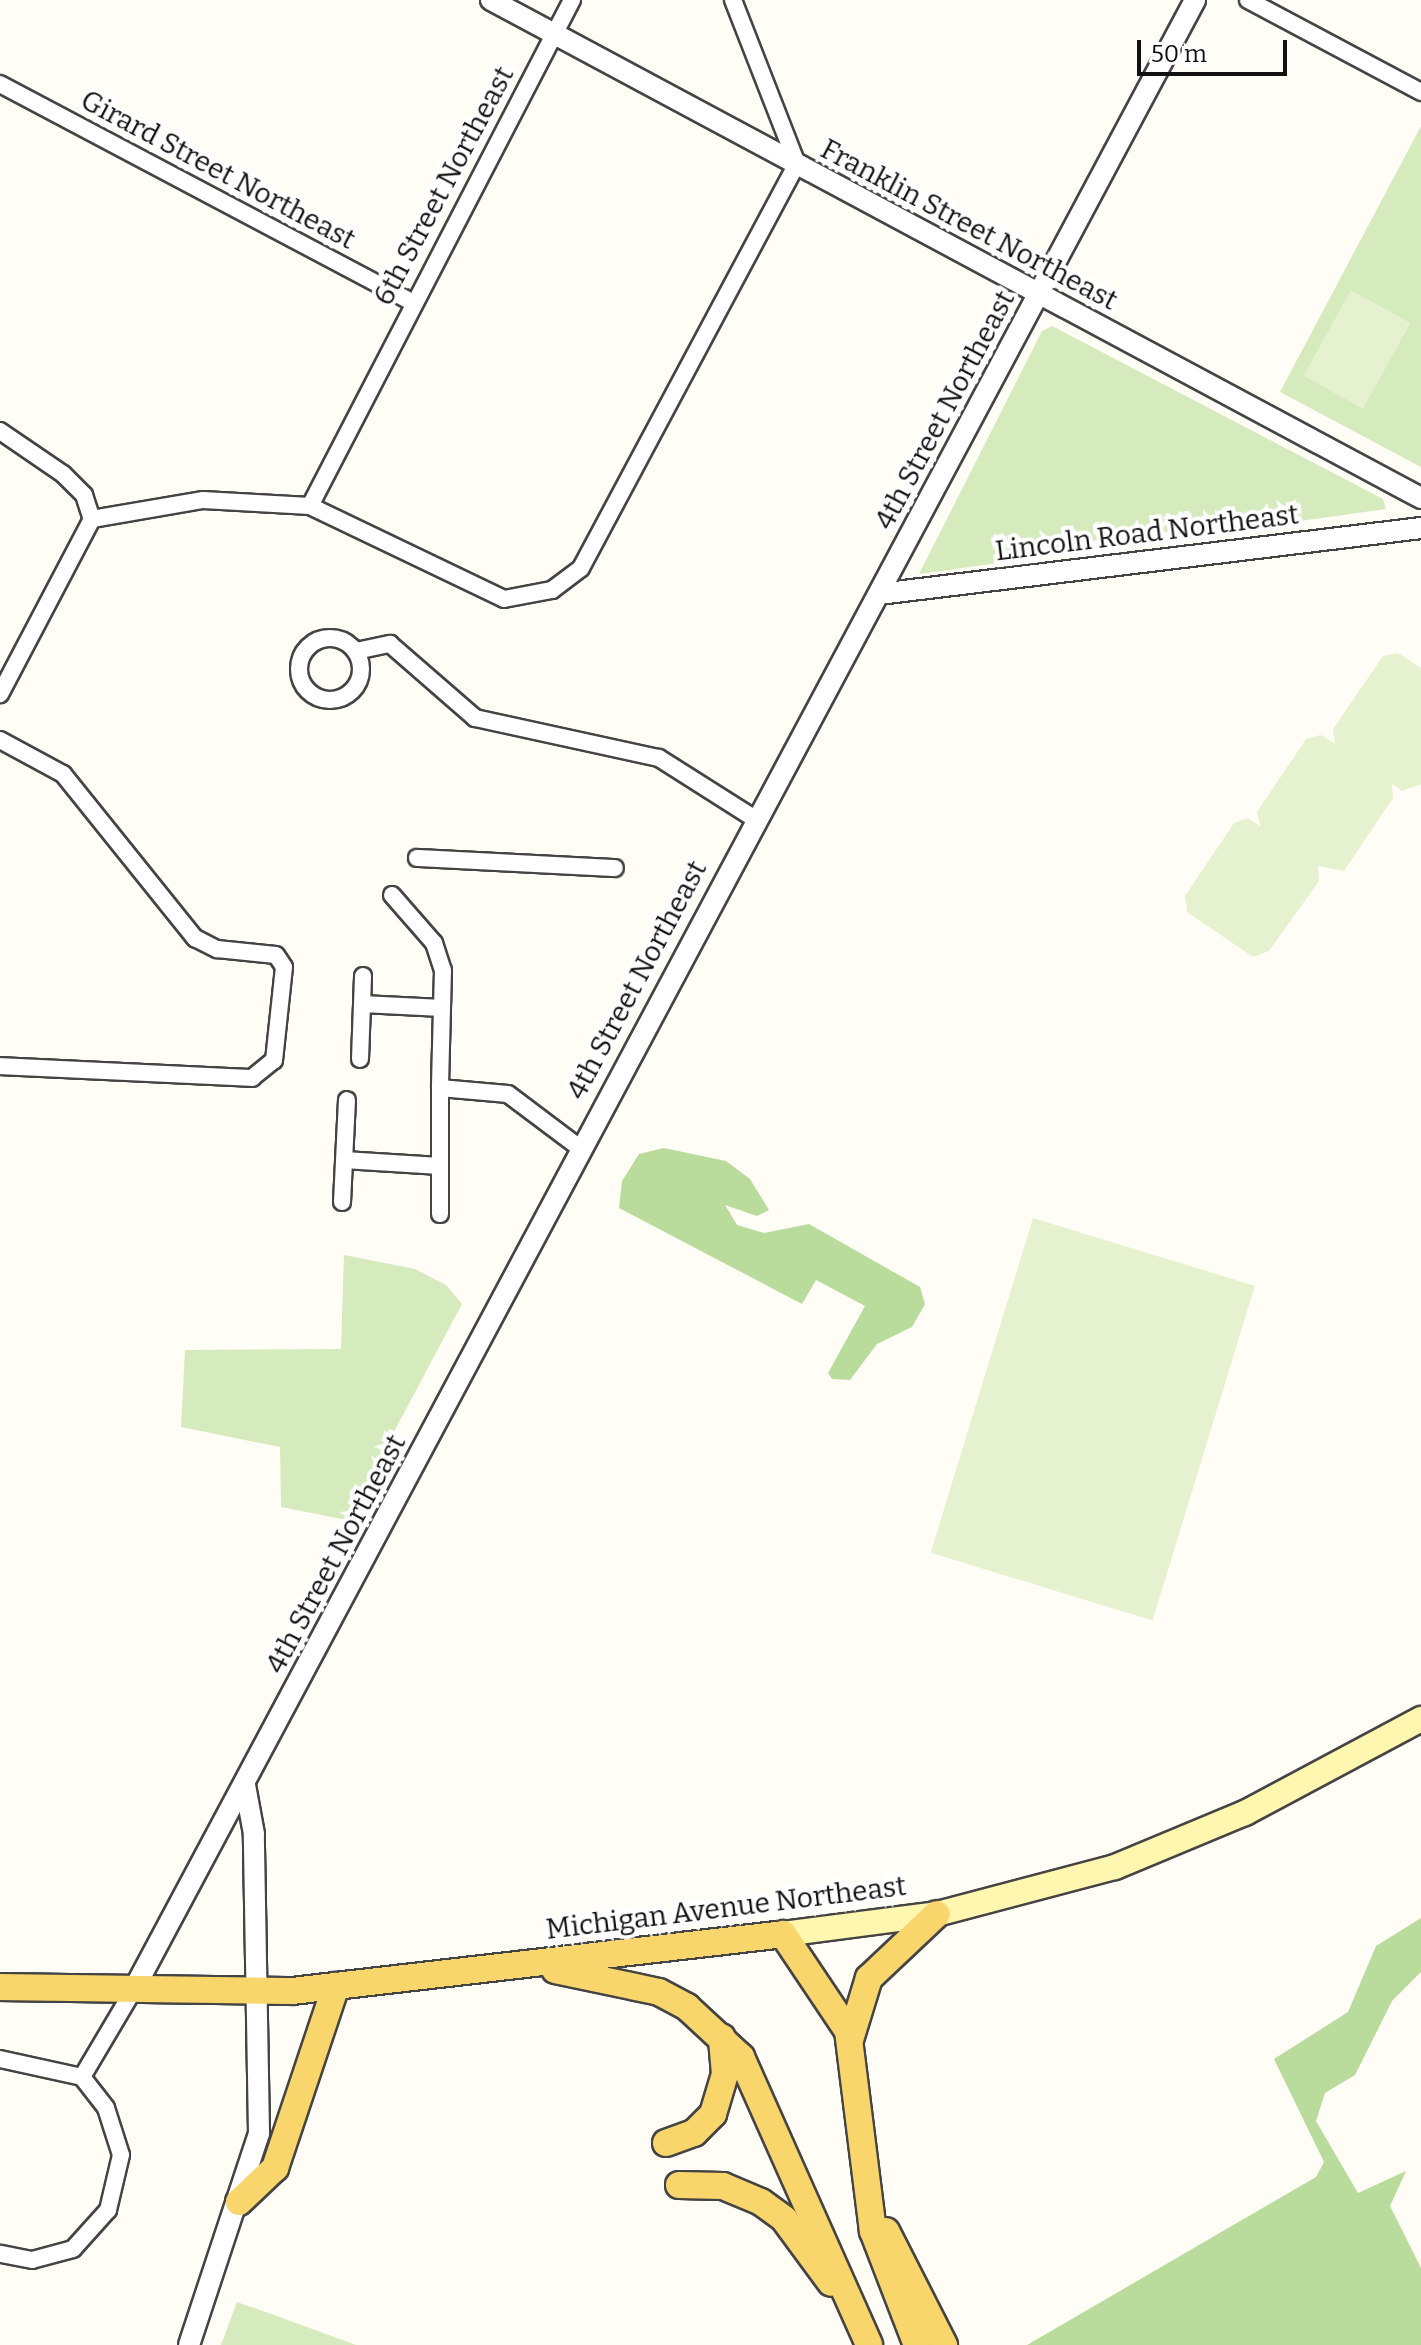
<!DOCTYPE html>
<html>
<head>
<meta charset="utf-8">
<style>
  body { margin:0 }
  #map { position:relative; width:1421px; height:2345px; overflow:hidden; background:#fffdf5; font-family:Bitter,serif }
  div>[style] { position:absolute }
  .green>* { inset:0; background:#d5ebbd }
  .forest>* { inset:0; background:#b9dc9c }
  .pitch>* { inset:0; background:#e6f2cf; transform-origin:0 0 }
  .roads { filter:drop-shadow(2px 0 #444) drop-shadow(-2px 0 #444) drop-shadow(0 2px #444) drop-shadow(0 -2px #444) }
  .minor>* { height:16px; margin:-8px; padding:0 8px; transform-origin:8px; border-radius:8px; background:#fff }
  .minor>.ring { margin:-8px; padding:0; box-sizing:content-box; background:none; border:16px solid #fff; border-radius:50% }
  .tertiary>* { height:20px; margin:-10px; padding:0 10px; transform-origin:10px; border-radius:10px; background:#fff }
  .secondary>* { height:24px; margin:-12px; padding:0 12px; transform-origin:12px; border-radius:12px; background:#fff6b0 }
  .primary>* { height:26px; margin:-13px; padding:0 13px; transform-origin:13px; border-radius:13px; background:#f9d66b }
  span { translate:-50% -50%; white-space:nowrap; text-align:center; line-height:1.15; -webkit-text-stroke:8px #fff; paint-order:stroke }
  .street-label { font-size:28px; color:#111 }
  .scale { position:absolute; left:1137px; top:40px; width:150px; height:36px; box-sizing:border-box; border:4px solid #111; border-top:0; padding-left:10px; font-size:24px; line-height:28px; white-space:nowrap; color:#111; -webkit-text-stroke:6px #fff; paint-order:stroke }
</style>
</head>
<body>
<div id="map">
  <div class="green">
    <i style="clip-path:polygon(1421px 126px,1421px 467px,1280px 392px)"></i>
    <i style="clip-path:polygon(1052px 326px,1383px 499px,1386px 509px,919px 574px,1042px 331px)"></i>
    <i style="clip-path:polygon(344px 1255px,415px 1269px,446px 1285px,462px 1304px,347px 1520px,281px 1507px,280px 1447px,181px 1427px,185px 1350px,341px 1349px)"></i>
    <i style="clip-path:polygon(237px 2302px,285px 2319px,356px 2345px,221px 2345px)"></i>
  </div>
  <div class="forest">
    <i style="clip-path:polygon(664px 1148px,726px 1161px,750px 1179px,769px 1210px,757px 1216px,725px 1205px,737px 1225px,764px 1233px,809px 1224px,920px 1287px,925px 1304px,912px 1327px,877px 1344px,850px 1380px,832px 1379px,828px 1373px,865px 1306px,816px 1280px,802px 1304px,619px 1208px,622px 1181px,639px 1154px)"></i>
    <i style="clip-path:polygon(1421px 1918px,1421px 1972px,1392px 2001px,1355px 2075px,1325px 2093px,1316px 2121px,1358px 2193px,1406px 2171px,1390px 2206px,1421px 2268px,1421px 2345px,1027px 2345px,1316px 2177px,1324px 2162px,1274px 2059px,1348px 2012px,1376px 1946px)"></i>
  </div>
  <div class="pitch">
    <i style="left:1351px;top:290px;width:68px;height:98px;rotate:29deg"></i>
    <i style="clip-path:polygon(1398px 653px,1421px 668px,1421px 784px,1402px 791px,1392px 784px,1393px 798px,1344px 871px,1318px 866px,1319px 881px,1269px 951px,1253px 957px,1187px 912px,1185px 896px,1234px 823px,1248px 818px,1261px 827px,1257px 812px,1306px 739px,1321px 735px,1335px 744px,1333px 729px,1383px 656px)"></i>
    <i style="left:1033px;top:1218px;width:232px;height:350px;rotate:17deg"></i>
  </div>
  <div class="roads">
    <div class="minor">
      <i style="left:1248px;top:0;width:196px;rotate:28deg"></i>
      <i style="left:0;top:84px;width:466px;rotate:27.9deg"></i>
      <i style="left:0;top:431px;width:76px;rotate:34.3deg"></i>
      <i style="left:63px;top:474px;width:30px;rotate:45deg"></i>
      <i style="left:84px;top:495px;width:25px;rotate:72deg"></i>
      <i style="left:92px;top:519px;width:198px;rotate:117.7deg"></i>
      <i style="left:310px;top:506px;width:215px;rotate:25.6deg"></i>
      <i style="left:504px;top:599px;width:49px;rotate:-10.6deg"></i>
      <i style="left:552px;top:590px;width:36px;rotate:-37deg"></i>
      <i style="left:581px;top:568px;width:458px;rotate:-61.9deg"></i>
      <i style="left:797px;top:164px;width:176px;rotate:-111.3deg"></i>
      <i style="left:92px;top:519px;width:113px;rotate:-9.7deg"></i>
      <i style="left:203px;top:500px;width:107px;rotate:3.2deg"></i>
      <i style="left:310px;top:506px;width:570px;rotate:-62.63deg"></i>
      <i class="ring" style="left:299px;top:638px;width:46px;height:46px"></i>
      <i style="left:356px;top:651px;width:35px;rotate:-12deg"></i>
      <i style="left:390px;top:644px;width:113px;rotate:41deg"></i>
      <i style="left:475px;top:718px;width:188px;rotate:12.3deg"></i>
      <i style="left:659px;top:758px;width:114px;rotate:32.4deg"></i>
      <i style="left:0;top:740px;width:72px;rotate:28.4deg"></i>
      <i style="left:63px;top:774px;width:211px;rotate:51.2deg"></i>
      <i style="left:195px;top:938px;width:25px;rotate:27deg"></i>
      <i style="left:217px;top:949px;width:59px;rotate:5.8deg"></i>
      <i style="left:276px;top:955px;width:14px;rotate:56deg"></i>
      <i style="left:284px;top:967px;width:94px;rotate:96.1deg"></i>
      <i style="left:274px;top:1060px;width:28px;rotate:141deg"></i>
      <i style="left:252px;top:1078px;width:252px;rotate:-177.3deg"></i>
      <i style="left:417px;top:858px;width:198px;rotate:2.9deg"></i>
      <i style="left:392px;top:895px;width:64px;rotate:48.8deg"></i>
      <i style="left:434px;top:943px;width:28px;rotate:72deg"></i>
      <i style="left:443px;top:970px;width:118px;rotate:91.5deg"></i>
      <i style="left:440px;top:1088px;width:68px;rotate:5deg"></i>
      <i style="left:508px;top:1094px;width:90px;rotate:36.9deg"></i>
      <i style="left:362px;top:1004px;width:80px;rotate:2.9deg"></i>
      <i style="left:360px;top:1059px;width:83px;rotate:-87.9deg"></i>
      <i style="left:440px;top:1088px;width:126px;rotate:90deg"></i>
      <i style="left:344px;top:1160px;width:96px;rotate:3.6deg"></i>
      <i style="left:342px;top:1202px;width:102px;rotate:-87.2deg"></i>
      <i style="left:0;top:2059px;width:84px;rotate:12.4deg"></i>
      <i style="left:82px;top:2077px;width:39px;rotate:52deg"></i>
      <i style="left:106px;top:2108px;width:49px;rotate:72.3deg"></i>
      <i style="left:121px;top:2155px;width:57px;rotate:103.3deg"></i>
      <i style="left:108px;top:2210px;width:52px;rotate:131.9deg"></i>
      <i style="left:73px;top:2249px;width:42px;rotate:165deg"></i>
      <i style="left:32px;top:2260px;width:33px;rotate:-169deg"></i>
      <i style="left:82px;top:2077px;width:102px;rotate:-59.4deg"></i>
    </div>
    <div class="tertiary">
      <i style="left:491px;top:0;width:1055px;rotate:28.17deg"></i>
      <i style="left:879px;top:594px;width:546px;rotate:-6.94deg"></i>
      <i style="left:134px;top:1989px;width:2254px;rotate:-61.92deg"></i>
      <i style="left:189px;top:2345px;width:223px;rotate:-71.7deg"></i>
      <i style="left:259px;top:2133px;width:299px;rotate:-91deg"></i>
      <i style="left:254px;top:1834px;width:50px;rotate:-100.4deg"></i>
    </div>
    <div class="secondary">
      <i style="left:783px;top:1934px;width:155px;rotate:-7.4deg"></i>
      <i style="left:937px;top:1914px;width:184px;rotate:-14.8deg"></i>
      <i style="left:1115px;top:1867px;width:141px;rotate:-22.6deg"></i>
      <i style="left:1245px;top:1813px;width:200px;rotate:-28.1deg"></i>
    </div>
    <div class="primary">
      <i style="left:555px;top:1970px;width:106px;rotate:11.9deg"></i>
      <i style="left:659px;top:1992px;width:32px;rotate:28deg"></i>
      <i style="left:687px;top:2007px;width:74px;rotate:42.8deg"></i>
      <i style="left:741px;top:2057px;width:315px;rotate:66deg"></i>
      <i style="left:0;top:1987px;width:292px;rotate:0.8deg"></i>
      <i style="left:292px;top:1991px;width:494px;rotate:-6.6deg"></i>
      <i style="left:783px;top:1934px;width:117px;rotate:56.2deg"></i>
      <i style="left:848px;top:2031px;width:202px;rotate:82.9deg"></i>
      <i style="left:873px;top:2231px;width:122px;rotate:68.9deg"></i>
      <i style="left:850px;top:2040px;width:65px;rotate:-73deg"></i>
      <i style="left:869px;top:1978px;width:93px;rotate:-43.3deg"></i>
      <i style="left:666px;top:2143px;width:30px;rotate:-20deg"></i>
      <i style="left:694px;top:2133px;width:27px;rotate:-45deg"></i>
      <i style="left:713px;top:2114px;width:42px;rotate:-73.3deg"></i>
      <i style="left:725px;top:2074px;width:37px;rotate:-95deg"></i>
      <i style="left:679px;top:2185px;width:44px;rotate:1.3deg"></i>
      <i style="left:723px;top:2186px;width:41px;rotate:22.8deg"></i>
      <i style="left:761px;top:2202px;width:29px;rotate:36deg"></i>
      <i style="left:784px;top:2219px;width:79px;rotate:53.7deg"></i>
      <i style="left:239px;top:2202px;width:50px;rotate:-43.4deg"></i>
      <i style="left:275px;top:2168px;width:192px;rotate:-71.5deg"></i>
      <i style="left:886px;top:2231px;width:128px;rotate:63deg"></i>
    </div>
  </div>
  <div class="street-label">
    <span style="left:218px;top:170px;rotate:28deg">Girard Street Northeast</span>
    <span style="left:444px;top:186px;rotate:-62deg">6th Street Northeast</span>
    <span style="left:969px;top:225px;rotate:28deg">Franklin Street Northeast</span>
    <span style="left:945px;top:410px;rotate:-62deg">4th Street Northeast</span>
    <span style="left:1147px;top:533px;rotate:-7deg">Lincoln Road Northeast</span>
    <span style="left:637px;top:980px;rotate:-62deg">4th Street Northeast</span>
    <span style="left:336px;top:1554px;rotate:-62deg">4th Street Northeast</span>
    <span style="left:726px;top:1908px;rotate:-7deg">Michigan Avenue Northeast</span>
  </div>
  <div class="scale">50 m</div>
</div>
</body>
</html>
